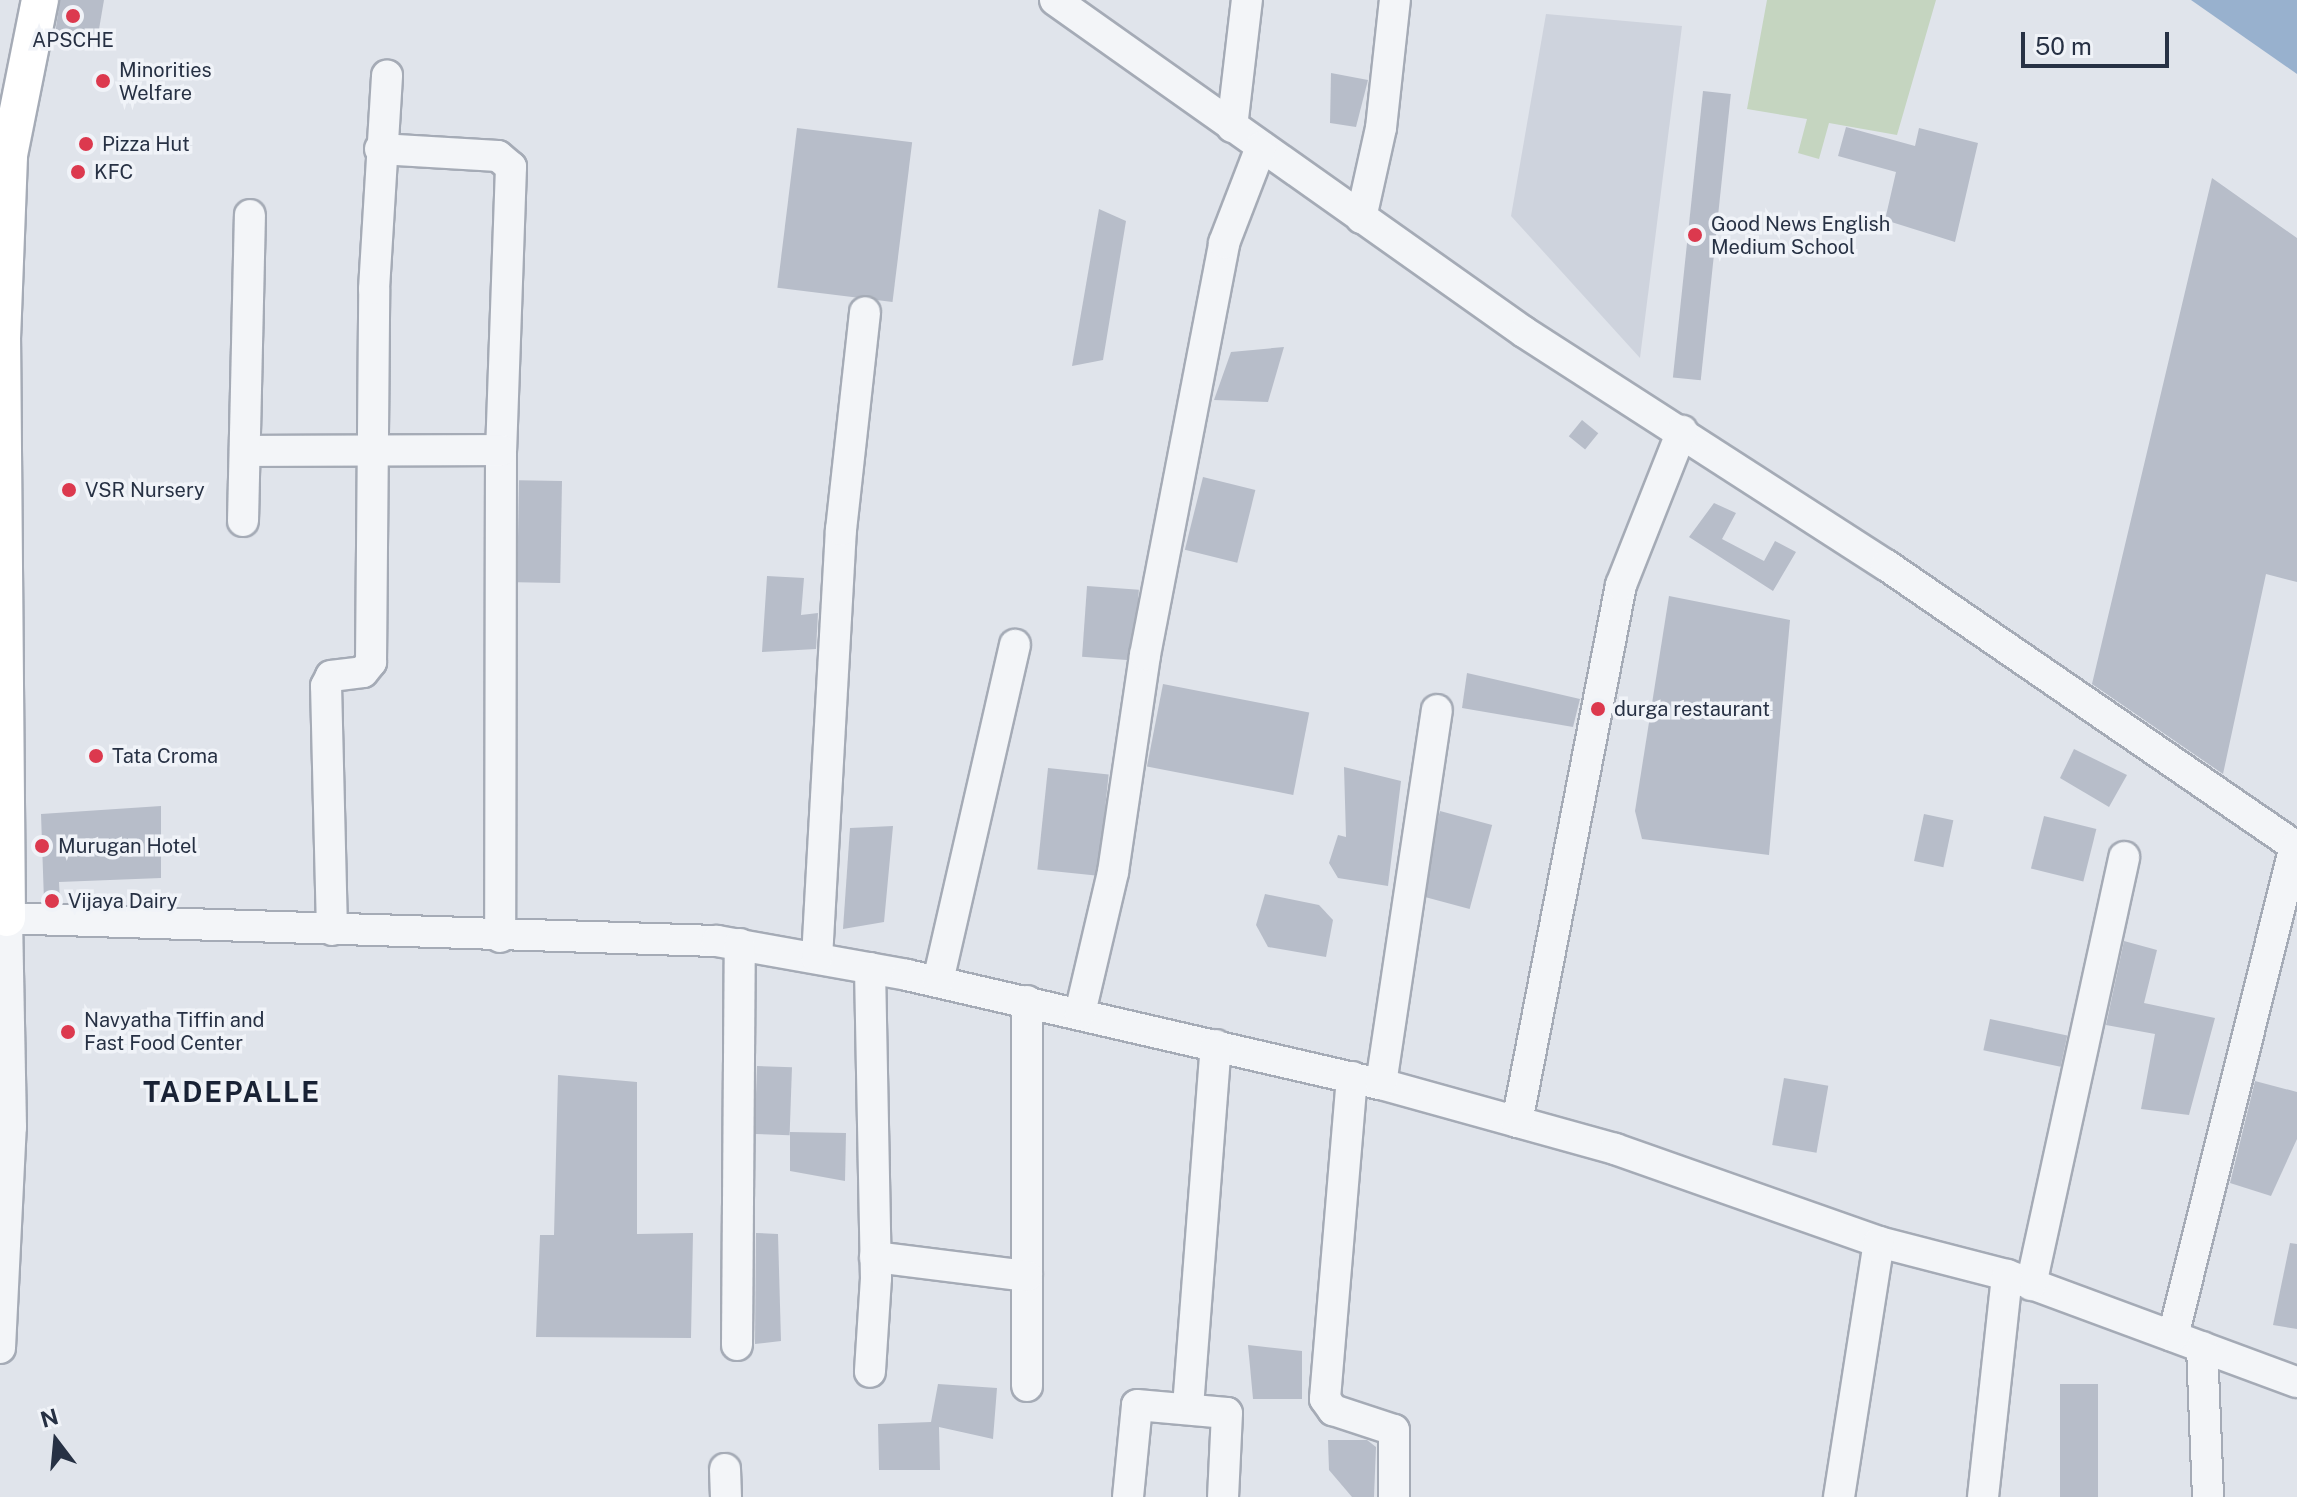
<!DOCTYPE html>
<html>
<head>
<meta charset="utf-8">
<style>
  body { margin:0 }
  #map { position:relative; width:2297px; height:1497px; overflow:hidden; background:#e0e4eb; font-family:"Public Sans",sans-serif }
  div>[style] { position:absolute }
  .built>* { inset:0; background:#ced3dd }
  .green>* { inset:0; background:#c5d5c0 }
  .water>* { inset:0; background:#98b1ce }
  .building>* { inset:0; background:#b7bdc9; transform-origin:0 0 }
  .roads { filter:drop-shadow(2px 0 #a5abb6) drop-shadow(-2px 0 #a5abb6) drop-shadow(0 2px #a5abb6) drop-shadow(0 -2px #a5abb6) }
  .minor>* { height:30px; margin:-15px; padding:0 15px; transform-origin:15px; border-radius:15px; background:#f3f5f8 }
  .major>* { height:36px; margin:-18px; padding:0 18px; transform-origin:18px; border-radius:18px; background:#fff }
  .dots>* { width:22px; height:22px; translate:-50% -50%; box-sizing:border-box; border:4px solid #f0f3f8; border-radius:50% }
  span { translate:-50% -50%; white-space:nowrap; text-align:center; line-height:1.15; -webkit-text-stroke:7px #f0f3f8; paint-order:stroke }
  .poi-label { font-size:20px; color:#273144 }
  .left { translate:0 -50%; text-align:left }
  .district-label { font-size:28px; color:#192235; font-weight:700; letter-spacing:2px }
  .north { position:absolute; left:16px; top:1401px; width:80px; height:80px; -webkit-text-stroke:6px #f0f3f8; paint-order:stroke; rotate:344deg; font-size:22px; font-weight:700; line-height:32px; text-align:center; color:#273144 }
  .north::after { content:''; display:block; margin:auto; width:28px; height:36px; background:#273144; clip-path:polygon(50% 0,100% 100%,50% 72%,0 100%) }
  .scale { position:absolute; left:2021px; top:32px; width:148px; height:36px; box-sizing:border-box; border:4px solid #273144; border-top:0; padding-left:10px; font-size:24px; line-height:28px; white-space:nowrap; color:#273144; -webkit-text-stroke:6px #f0f3f8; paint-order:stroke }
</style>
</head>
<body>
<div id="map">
  <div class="built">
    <i style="clip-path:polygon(1546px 14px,1682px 26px,1640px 358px,1511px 216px)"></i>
  </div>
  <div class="green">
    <i style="clip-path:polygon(1767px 0,1936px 0,1897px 135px,1829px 123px,1819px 159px,1798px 153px,1807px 119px,1747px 109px)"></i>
  </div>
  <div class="water">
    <i style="clip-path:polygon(2191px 0,2297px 0,2297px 74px)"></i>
  </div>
  <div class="building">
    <i style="clip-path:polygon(60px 0,104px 0,97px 41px,55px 34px)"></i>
    <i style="clip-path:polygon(1331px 73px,1368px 80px,1356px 127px,1330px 123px)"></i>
    <i style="left:1703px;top:91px;width:28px;height:288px;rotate:6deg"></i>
    <i style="clip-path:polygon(1846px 127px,1915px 146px,1919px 128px,1978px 143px,1955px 242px,1885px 220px,1896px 172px,1838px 156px)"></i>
    <i style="left:797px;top:128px;width:116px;height:161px;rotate:7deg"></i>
    <i style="clip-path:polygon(2212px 178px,2297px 238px,2297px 582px,2266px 574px,2223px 774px,2092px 684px)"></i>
    <i style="clip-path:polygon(1099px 209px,1126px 221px,1103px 360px,1072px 366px)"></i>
    <i style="clip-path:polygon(1284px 347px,1268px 402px,1214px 400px,1231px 352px)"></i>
    <i style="left:1582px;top:420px;width:21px;height:21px;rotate:39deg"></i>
    <i style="left:1203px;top:477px;width:54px;height:75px;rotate:14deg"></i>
    <i style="left:562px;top:481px;width:102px;height:43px;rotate:91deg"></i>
    <i style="clip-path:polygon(1714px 503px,1736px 513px,1722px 539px,1764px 561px,1775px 541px,1796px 552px,1773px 591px,1689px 537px)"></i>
    <i style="clip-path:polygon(767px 576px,804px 578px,801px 615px,818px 613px,816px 649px,762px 652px)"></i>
    <i style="left:1087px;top:586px;width:52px;height:71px;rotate:4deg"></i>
    <i style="clip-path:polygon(1669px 596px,1790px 620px,1769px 855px,1642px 839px,1635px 811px)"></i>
    <i style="clip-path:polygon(1467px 673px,1580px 699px,1573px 727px,1462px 708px)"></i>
    <i style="left:1163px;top:684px;width:149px;height:84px;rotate:11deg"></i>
    <i style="clip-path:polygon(2074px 749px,2127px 775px,2109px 807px,2060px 778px)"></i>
    <i style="clip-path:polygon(1344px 767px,1401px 781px,1388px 886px,1338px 878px,1329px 863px,1338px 835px,1346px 837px)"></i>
    <i style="left:1048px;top:768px;width:61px;height:102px;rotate:6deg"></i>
    <i style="clip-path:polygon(161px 806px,161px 878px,59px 882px,60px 902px,44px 901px,41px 814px)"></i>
    <i style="left:1440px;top:811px;width:54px;height:87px;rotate:15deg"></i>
    <i style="left:1924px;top:814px;width:30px;height:48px;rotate:12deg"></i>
    <i style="left:2044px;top:816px;width:54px;height:54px;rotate:14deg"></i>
    <i style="clip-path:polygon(893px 826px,884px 922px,843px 929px,850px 828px)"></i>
    <i style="clip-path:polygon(1265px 894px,1319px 905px,1333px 920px,1326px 957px,1268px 947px,1256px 925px)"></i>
    <i style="clip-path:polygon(2124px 941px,2157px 950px,2144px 1003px,2215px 1018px,2189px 1115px,2141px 1109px,2155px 1034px,2106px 1025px)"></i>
    <i style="left:1990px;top:1019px;width:79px;height:32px;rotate:12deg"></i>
    <i style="left:757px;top:1066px;width:35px;height:68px;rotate:2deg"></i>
    <i style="clip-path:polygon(558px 1075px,637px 1082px,637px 1234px,693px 1233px,691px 1338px,536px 1337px,540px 1235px,554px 1235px)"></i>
    <i style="left:1784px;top:1078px;width:45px;height:68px;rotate:10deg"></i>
    <i style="clip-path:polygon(2255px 1081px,2297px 1092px,2297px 1139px,2271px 1196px,2230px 1183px)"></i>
    <i style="clip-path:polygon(790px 1132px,846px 1133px,845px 1181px,790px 1171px)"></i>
    <i style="clip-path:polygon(756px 1233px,778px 1234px,781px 1341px,755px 1344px)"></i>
    <i style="clip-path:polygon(2290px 1243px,2297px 1244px,2297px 1329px,2273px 1325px)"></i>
    <i style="clip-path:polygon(1248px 1345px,1302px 1351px,1302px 1399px,1253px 1399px)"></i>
    <i style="clip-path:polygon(938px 1384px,997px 1388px,993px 1439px,939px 1427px,940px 1470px,879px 1470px,878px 1424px,931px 1422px)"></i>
    <i style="left:2060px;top:1384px;width:38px;height:113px"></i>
    <i style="clip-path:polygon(1328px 1440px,1367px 1440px,1376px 1447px,1374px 1497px,1352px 1497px,1329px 1470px)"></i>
  </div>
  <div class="roads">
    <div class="minor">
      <i style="left:1055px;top:0;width:575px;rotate:35.29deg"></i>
      <i style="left:1524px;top:332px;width:431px;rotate:32.8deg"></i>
      <i style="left:1886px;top:565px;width:498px;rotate:34.5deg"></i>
      <i style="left:1232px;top:127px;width:128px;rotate:-83.3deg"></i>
      <i style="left:380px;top:149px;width:118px;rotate:3.4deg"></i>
      <i style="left:498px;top:156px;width:17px;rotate:40deg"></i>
      <i style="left:511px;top:167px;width:283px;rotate:92deg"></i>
      <i style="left:501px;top:450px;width:487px;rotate:90.1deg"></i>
      <i style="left:1361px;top:218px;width:92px;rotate:-77.5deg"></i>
      <i style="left:1381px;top:128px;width:129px;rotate:-83.8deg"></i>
      <i style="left:245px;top:451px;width:256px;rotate:-0.2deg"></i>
      <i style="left:243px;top:521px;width:306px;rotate:-88.7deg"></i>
      <i style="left:0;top:918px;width:717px;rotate:1.84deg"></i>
      <i style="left:717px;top:941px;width:193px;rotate:10.1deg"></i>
      <i style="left:907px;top:975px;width:486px;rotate:13deg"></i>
      <i style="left:1381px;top:1084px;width:243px;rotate:15.5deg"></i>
      <i style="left:1615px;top:1149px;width:280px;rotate:19.4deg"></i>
      <i style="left:1879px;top:1242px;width:132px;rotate:14.5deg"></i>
      <i style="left:2007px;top:1275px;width:309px;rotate:20.3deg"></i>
      <i style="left:332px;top:930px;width:244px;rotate:-91.4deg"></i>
      <i style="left:326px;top:686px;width:11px;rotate:-63deg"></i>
      <i style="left:331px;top:676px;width:32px;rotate:-7deg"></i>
      <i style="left:363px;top:672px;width:13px;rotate:-51deg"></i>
      <i style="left:371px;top:662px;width:373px;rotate:-89.5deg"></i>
      <i style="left:374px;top:289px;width:214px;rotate:-86.5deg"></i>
      <i style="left:817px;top:958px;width:429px;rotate:-86.8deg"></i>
      <i style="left:841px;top:530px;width:219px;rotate:-83.7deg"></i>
      <i style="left:870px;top:968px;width:310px;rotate:88.9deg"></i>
      <i style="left:876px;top:1278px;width:94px;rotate:93.7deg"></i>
      <i style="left:938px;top:981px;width:345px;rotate:-77.1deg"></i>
      <i style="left:1027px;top:1001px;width:385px;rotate:90deg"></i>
      <i style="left:1080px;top:1013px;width:145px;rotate:-76.8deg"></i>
      <i style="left:1113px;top:872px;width:219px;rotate:-81.6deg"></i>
      <i style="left:1145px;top:655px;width:420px;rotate:-79.1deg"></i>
      <i style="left:1224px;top:243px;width:103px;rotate:-68.9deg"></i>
      <i style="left:1352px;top:1077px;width:323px;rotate:94.8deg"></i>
      <i style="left:1325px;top:1399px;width:14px;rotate:54deg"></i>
      <i style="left:1333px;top:1410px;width:64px;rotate:18.2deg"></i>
      <i style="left:1394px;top:1430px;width:67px;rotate:90deg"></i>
      <i style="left:1381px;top:1084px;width:378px;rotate:-81.5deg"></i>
      <i style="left:1517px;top:1122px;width:547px;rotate:-79.04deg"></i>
      <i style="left:1621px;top:585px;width:166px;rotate:-68.4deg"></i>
      <i style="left:875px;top:1257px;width:153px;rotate:7.1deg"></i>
      <i style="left:2031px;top:1285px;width:438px;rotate:-77.7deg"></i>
      <i style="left:2173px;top:1336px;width:505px;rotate:-76.02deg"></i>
      <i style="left:737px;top:1345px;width:401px;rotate:-89.6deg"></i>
      <i style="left:2202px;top:1347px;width:150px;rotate:87.7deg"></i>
      <i style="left:0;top:1348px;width:221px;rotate:-87.2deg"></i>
      <i style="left:11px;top:1127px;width:209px;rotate:-91.1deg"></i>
      <i style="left:1188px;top:1407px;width:363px;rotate:-85.6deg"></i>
      <i style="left:725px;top:1469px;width:28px;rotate:88deg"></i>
      <i style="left:1128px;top:1497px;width:92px;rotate:-84.4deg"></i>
      <i style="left:1137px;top:1405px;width:90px;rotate:5.1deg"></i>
      <i style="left:1227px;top:1413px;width:84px;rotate:92.7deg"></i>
      <i style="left:1839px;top:1497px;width:258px;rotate:-81.1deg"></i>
      <i style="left:1983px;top:1497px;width:223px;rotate:-83.8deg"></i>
    </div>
    <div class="major">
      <i style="left:7px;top:918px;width:579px;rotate:-90.49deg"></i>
      <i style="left:2px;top:339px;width:184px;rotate:-87.8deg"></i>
      <i style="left:9px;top:155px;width:158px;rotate:-78.7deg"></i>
    </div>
  </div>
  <div class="dots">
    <i style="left:73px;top:16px;background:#dc394e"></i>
    <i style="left:103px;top:81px;background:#dc394e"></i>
    <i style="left:86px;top:144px;background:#dc394e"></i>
    <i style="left:78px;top:172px;background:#dc394e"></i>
    <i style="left:1695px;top:235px;background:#dc394e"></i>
    <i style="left:69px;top:490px;background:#dc394e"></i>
    <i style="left:1598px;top:709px;background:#dc394e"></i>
    <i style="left:96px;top:756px;background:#dc394e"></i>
    <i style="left:42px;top:846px;background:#dc394e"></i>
    <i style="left:52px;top:901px;background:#dc394e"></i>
    <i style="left:68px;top:1032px;background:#dc394e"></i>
  </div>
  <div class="poi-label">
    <span style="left:73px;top:40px">APSCHE</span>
    <span class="left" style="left:119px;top:82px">Minorities<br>Welfare</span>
    <span class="left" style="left:102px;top:144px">Pizza Hut</span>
    <span class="left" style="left:94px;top:172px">KFC</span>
    <span class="left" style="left:1711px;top:236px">Good News English<br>Medium School</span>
    <span class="left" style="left:85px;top:490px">VSR Nursery</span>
    <span class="left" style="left:1614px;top:709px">durga restaurant</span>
    <span class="left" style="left:112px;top:756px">Tata Croma</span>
    <span class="left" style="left:58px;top:846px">Murugan Hotel</span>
    <span class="left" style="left:68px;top:901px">Vijaya Dairy</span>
    <span class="left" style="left:84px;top:1032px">Navyatha Tiffin and<br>Fast Food Center</span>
  </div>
  <div class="district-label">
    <span style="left:232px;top:1092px">TADEPALLE</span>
  </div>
  <div class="north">N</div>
  <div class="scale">50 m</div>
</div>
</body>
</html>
